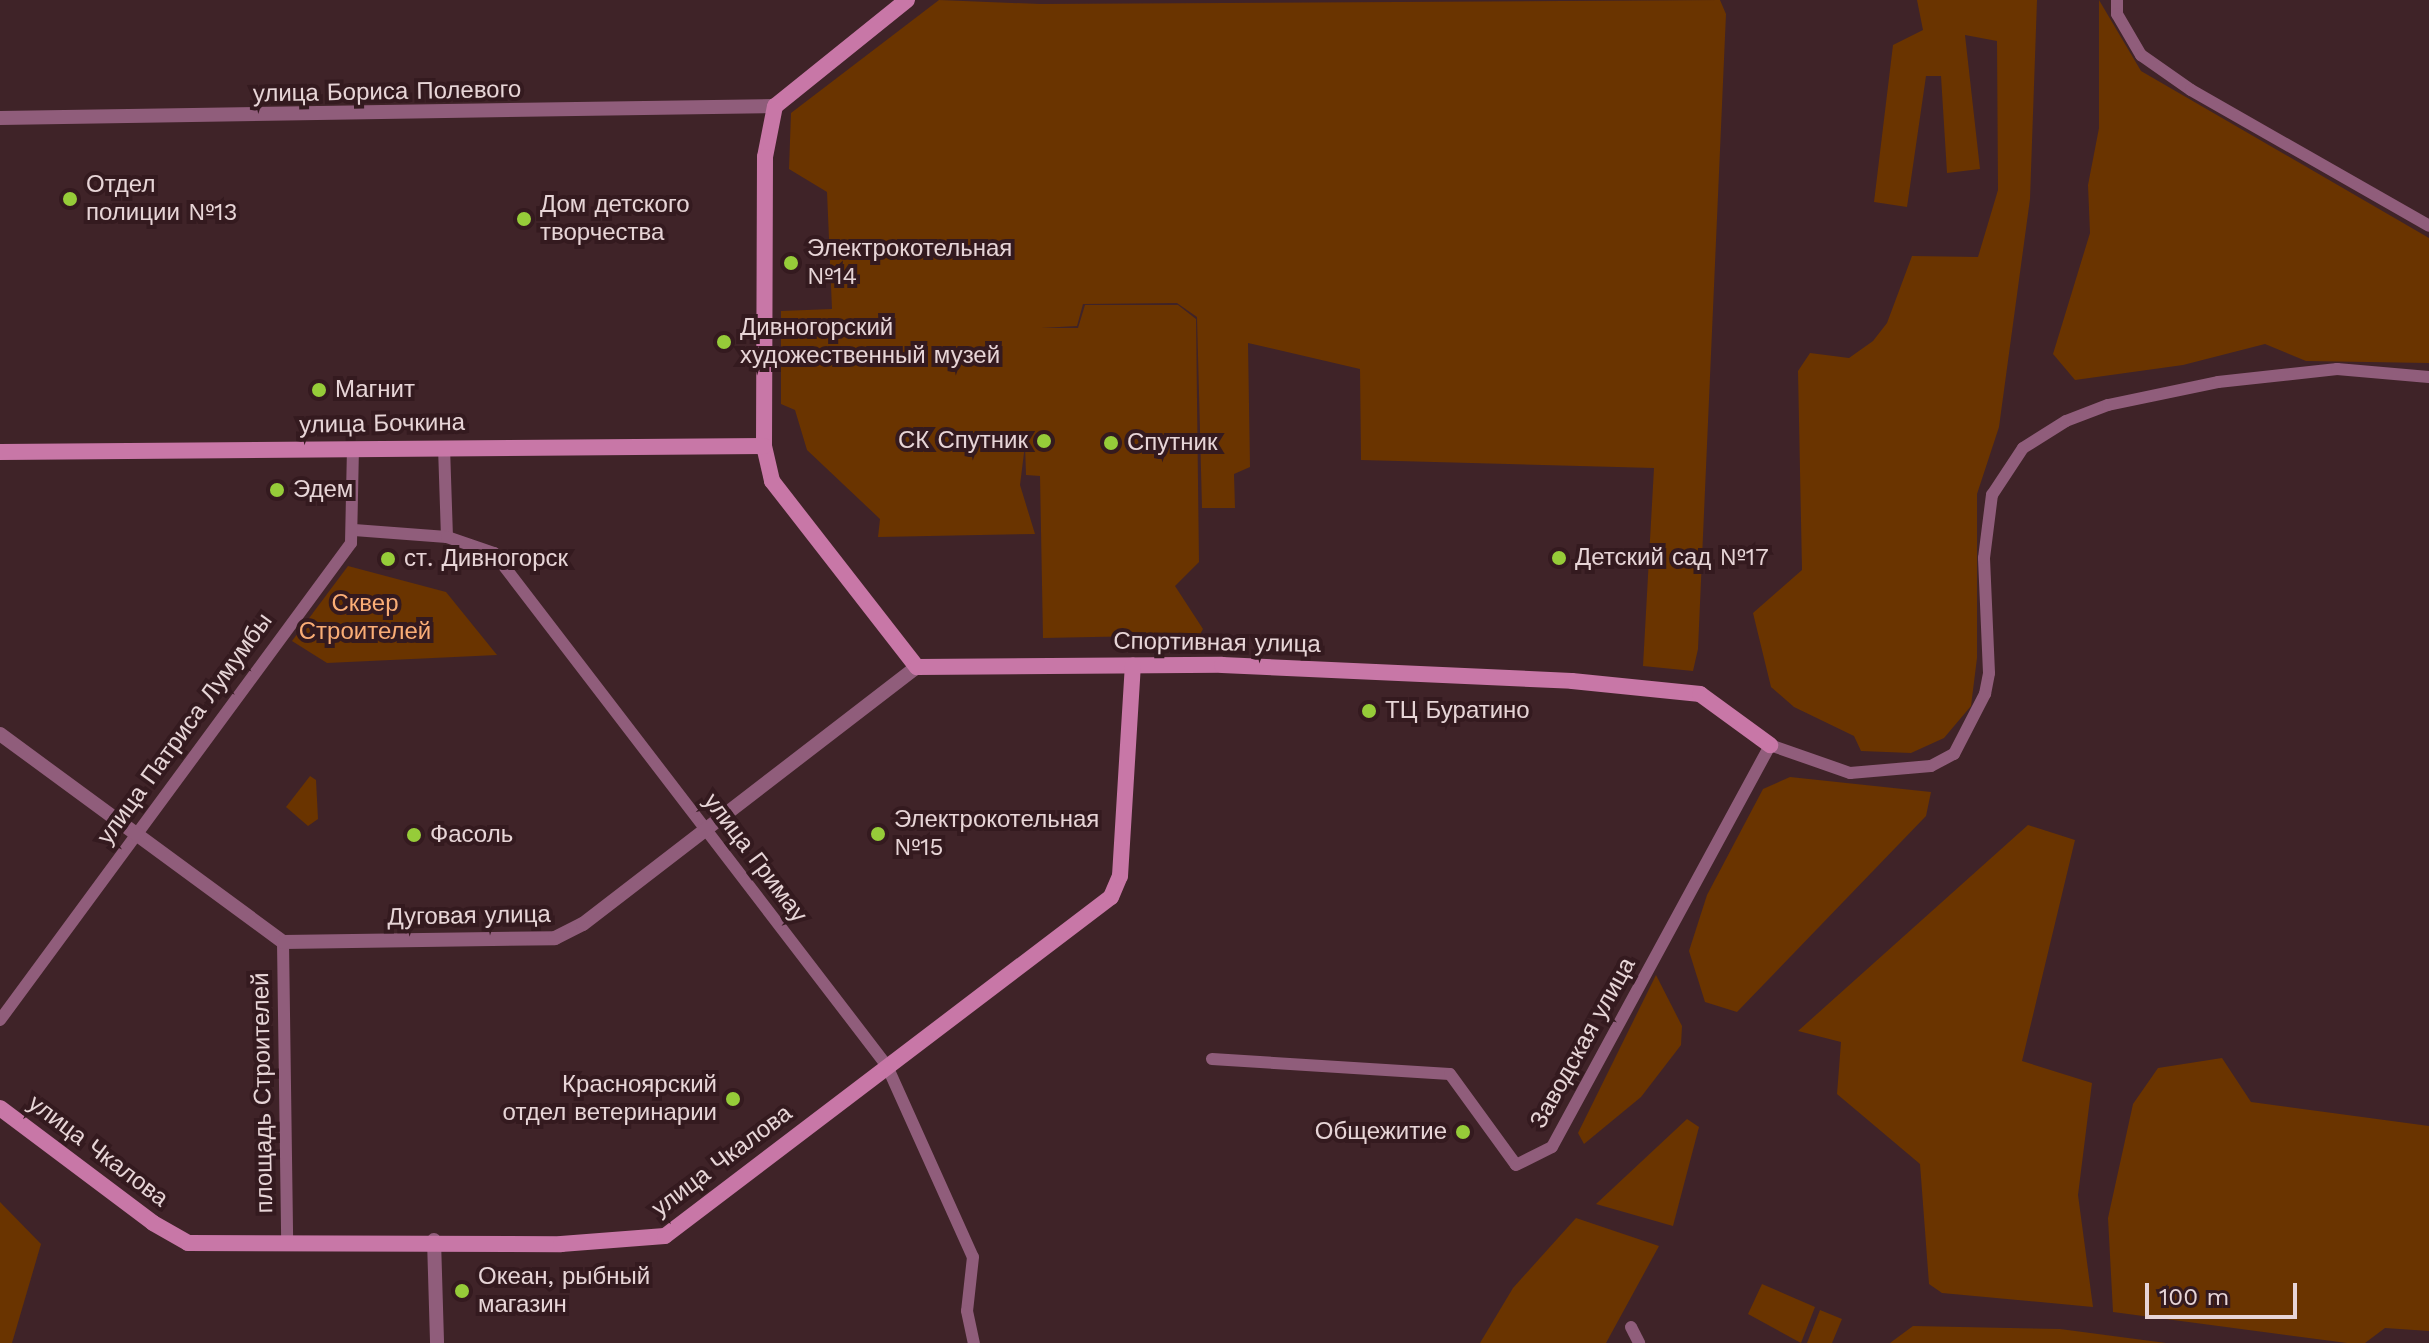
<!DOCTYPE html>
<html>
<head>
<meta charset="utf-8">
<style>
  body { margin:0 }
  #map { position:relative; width:2429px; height:1343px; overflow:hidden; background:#3f2328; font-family:"Work Sans",sans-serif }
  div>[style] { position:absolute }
  .green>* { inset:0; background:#6a3400 }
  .minor>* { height:12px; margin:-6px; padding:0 6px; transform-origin:6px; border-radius:6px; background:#905d7b }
  .tertiary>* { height:14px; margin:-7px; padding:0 7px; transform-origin:7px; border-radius:7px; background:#905d7b }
  .secondary>* { height:16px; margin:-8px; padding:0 8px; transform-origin:8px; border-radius:8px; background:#c877a7 }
  .dots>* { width:22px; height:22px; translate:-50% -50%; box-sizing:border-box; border:4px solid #341a1f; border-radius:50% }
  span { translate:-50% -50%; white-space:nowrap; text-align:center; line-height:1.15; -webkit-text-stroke:8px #341a1f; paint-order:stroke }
  .street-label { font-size:24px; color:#e7d5d7 }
  .poi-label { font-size:24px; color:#e7d5d7 }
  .left { translate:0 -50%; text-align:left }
  .right { translate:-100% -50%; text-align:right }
  .park-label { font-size:24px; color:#faad76 }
  .scale { position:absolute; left:2145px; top:1283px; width:152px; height:36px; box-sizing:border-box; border:4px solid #e7d5d7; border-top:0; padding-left:10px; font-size:24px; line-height:28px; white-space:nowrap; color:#e7d5d7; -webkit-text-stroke:6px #341a1f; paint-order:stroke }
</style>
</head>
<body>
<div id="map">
  <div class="green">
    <i style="clip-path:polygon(939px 0,1040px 4px,1720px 0,1726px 14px,1698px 649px,1693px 671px,1643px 666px,1654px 468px,1361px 460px,1360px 369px,1248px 343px,1250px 467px,1234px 474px,1235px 508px,1202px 508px,1197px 317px,1177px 303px,1083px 304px,1077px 326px,1041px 328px,1078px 328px,1085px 305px,1178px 305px,1196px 319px,1199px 562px,1175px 586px,1203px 629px,1195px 643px,1143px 645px,1144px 636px,1043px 638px,1040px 476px,1026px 475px,1025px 445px,1020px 485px,1035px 534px,878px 537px,880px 519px,807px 450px,795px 410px,781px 404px,781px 311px,832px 309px,827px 192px,789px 169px,791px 113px)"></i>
    <i style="clip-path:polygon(1917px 0,2037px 0,2030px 199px,1999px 427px,1977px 494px,1977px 658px,1971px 706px,1944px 738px,1911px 753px,1861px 751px,1854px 736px,1794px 707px,1771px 687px,1753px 613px,1802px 570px,1798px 371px,1810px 353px,1849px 358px,1873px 341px,1887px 323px,1912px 256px,1978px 257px,1998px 190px,1997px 41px,1965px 35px,1980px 169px,1947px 173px,1941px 76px,1926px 76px,1907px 207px,1874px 202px,1893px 45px,1923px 30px)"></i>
    <i style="clip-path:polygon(2099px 0,2141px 71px,2429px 238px,2429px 363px,2306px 361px,2265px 344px,2183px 365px,2075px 380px,2053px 354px,2090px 233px,2088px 185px,2099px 128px)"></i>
    <i style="clip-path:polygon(348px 566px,446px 592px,497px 655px,327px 663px,292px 641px)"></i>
    <i style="clip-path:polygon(310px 776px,316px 780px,318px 819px,308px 826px,286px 807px)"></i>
    <i style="clip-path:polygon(1790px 777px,1931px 792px,1926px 816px,1737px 1012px,1705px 1002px,1689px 951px,1707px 895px,1763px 789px)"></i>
    <i style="clip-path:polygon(2028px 825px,2075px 840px,2022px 1061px,2092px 1083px,2078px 1195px,2093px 1307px,1942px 1293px,1929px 1284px,1920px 1164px,1837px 1094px,1841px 1042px,1798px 1031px)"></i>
    <i style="clip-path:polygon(1656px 975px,1682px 1026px,1681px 1045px,1641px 1097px,1584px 1144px,1578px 1133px)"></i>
    <i style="clip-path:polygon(2222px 1058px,2251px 1102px,2429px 1126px,2429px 1331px,2385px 1328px,2365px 1343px,2347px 1343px,2113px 1312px,2108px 1218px,2133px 1104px,2158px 1068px)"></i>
    <i style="clip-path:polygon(1687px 1119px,1699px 1127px,1673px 1226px,1596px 1204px)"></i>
    <i style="clip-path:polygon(0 1202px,41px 1244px,12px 1343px,0 1343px)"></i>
    <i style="clip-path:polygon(1576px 1218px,1659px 1246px,1606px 1343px,1480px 1343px,1513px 1288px)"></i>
    <i style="clip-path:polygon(1762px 1284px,1815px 1307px,1801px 1343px,1748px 1314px)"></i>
    <i style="clip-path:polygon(1820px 1310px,1842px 1319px,1832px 1343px,1807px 1343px)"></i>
    <i style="clip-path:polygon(1913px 1326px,2060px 1329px,2166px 1343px,1890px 1343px)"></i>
  </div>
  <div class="minor">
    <i style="left:2117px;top:0;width:14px;rotate:90deg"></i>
    <i style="left:2117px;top:14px;width:48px;rotate:59.7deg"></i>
    <i style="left:2141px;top:55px;width:61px;rotate:35deg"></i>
    <i style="left:2191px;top:90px;width:274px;rotate:29.7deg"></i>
    <i style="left:444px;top:447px;width:90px;rotate:88.1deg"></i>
    <i style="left:354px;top:530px;width:93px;rotate:4.3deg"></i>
    <i style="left:447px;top:537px;width:50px;rotate:18.8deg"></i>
    <i style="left:494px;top:553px;width:646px;rotate:52.54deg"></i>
    <i style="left:887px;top:1066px;width:209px;rotate:65.8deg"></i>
    <i style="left:973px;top:1257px;width:54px;rotate:96.3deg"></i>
    <i style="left:967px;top:1311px;width:33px;rotate:78deg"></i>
    <i style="left:283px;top:942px;width:301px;rotate:89.2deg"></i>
    <i style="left:0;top:1020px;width:592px;rotate:-53.65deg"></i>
    <i style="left:351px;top:543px;width:95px;rotate:-88.8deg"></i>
    <i style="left:1212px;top:1059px;width:238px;rotate:3.6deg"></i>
    <i style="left:1450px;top:1074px;width:112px;rotate:54deg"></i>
    <i style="left:1516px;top:1165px;width:40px;rotate:-26.6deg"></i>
    <i style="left:1552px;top:1147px;width:457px;rotate:-61.5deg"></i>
    <i style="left:1770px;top:745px;width:85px;rotate:19.3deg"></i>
    <i style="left:1850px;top:773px;width:81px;rotate:-4.9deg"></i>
    <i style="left:1931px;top:766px;width:26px;rotate:-28deg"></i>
    <i style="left:1954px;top:754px;width:68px;rotate:-62.7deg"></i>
    <i style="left:1985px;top:694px;width:21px;rotate:-79deg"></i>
    <i style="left:1989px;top:673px;width:115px;rotate:-92.5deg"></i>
    <i style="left:1984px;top:558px;width:64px;rotate:-82.8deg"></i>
    <i style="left:1992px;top:495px;width:56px;rotate:-56.6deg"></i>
    <i style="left:2023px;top:448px;width:51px;rotate:-32.1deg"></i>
    <i style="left:2066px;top:421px;width:45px;rotate:-20.9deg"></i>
    <i style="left:2108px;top:405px;width:112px;rotate:-11.8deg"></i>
    <i style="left:2218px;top:382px;width:120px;rotate:-6.2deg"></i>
    <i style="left:2337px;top:369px;width:92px;rotate:5deg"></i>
    <i style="left:1631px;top:1327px;width:18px;rotate:63deg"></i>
  </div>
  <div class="tertiary">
    <i style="left:0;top:118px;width:775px;rotate:-0.89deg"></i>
    <i style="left:0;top:734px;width:351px;rotate:36.3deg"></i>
    <i style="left:283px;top:942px;width:272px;rotate:-0.8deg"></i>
    <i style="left:555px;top:938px;width:31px;rotate:-27deg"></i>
    <i style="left:583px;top:924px;width:421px;rotate:-37.6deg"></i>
    <i style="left:434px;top:1240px;width:103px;rotate:88.3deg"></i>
  </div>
  <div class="secondary">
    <i style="left:907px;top:0;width:169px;rotate:141.2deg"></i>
    <i style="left:775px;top:106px;width:52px;rotate:101.1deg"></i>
    <i style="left:765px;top:157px;width:289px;rotate:90.2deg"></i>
    <i style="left:764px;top:446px;width:36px;rotate:77deg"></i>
    <i style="left:772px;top:481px;width:236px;rotate:52.1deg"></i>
    <i style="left:917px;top:667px;width:305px;rotate:-0.4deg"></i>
    <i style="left:1222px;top:665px;width:350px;rotate:2.6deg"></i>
    <i style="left:1572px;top:681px;width:129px;rotate:5.8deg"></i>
    <i style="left:1700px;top:694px;width:87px;rotate:36.1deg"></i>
    <i style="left:0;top:452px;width:764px;rotate:-0.45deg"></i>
    <i style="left:0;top:1108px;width:191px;rotate:36.9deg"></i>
    <i style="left:153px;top:1223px;width:40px;rotate:29.7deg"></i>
    <i style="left:188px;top:1243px;width:373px;rotate:0.2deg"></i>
    <i style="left:561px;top:1244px;width:104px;rotate:-4.4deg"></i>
    <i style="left:665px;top:1236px;width:560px;rotate:-37.24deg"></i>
    <i style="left:1111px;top:897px;width:23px;rotate:-67deg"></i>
    <i style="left:1120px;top:876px;width:211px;rotate:-86.5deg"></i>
  </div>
  <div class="dots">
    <i style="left:70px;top:199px;background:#96cc39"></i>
    <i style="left:524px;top:219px;background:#96cc39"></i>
    <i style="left:791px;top:263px;background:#96cc39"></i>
    <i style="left:724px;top:342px;background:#96cc39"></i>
    <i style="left:319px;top:390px;background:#96cc39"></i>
    <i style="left:1044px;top:441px;background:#96cc39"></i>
    <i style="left:1111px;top:443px;background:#96cc39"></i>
    <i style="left:277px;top:490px;background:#96cc39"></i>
    <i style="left:1559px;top:558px;background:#96cc39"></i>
    <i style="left:388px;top:559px;background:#96cc39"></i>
    <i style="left:1369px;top:711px;background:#96cc39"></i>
    <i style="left:878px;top:834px;background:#96cc39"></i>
    <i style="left:414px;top:835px;background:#96cc39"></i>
    <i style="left:733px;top:1099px;background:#96cc39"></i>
    <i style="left:1463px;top:1132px;background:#96cc39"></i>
    <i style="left:462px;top:1291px;background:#96cc39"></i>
  </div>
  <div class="street-label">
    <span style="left:387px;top:92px;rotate:-1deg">улица Бориса Полевого</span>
    <span style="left:382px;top:424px;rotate:-1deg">улица Бочкина</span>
    <span style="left:1217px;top:643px;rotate:1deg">Спортивная улица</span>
    <span style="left:185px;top:729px;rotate:-54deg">улица Патриса Лумумбы</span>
    <span style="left:755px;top:858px;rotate:53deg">улица Гримау</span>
    <span style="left:469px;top:916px;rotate:-1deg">Дуговая улица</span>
    <span style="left:1583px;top:1043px;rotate:-61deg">Заводская улица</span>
    <span style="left:263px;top:1093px;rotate:-91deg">площадь Строителей</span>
    <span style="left:98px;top:1151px;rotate:37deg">улица Чкалова</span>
    <span style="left:722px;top:1161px;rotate:-37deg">улица Чкалова</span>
  </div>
  <div class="poi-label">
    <span class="left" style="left:86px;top:199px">Отдел<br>полиции №13</span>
    <span class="left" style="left:540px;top:219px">Дом детского<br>творчества</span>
    <span class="left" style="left:807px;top:263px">Электрокотельная<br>№14</span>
    <span class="left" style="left:740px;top:342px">Дивногорский<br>художественный музей</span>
    <span class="left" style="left:335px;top:390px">Магнит</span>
    <span class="right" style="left:1028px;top:441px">СК Спутник</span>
    <span class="left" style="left:1127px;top:443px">Спутник</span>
    <span class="left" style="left:293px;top:490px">Эдем</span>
    <span class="left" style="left:1575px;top:558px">Детский сад №17</span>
    <span class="left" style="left:404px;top:559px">ст. Дивногорск</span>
    <span class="left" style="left:1385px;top:711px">ТЦ Буратино</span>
    <span class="left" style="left:894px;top:834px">Электрокотельная<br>№15</span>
    <span class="left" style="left:430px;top:835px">Фасоль</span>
    <span class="right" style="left:717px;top:1099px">Красноярский<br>отдел ветеринарии</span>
    <span class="right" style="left:1447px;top:1132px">Общежитие</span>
    <span class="left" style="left:478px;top:1291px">Океан, рыбный<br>магазин</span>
  </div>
  <div class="park-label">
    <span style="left:365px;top:618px">Сквер<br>Строителей</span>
  </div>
  <div class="scale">100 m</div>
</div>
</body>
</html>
